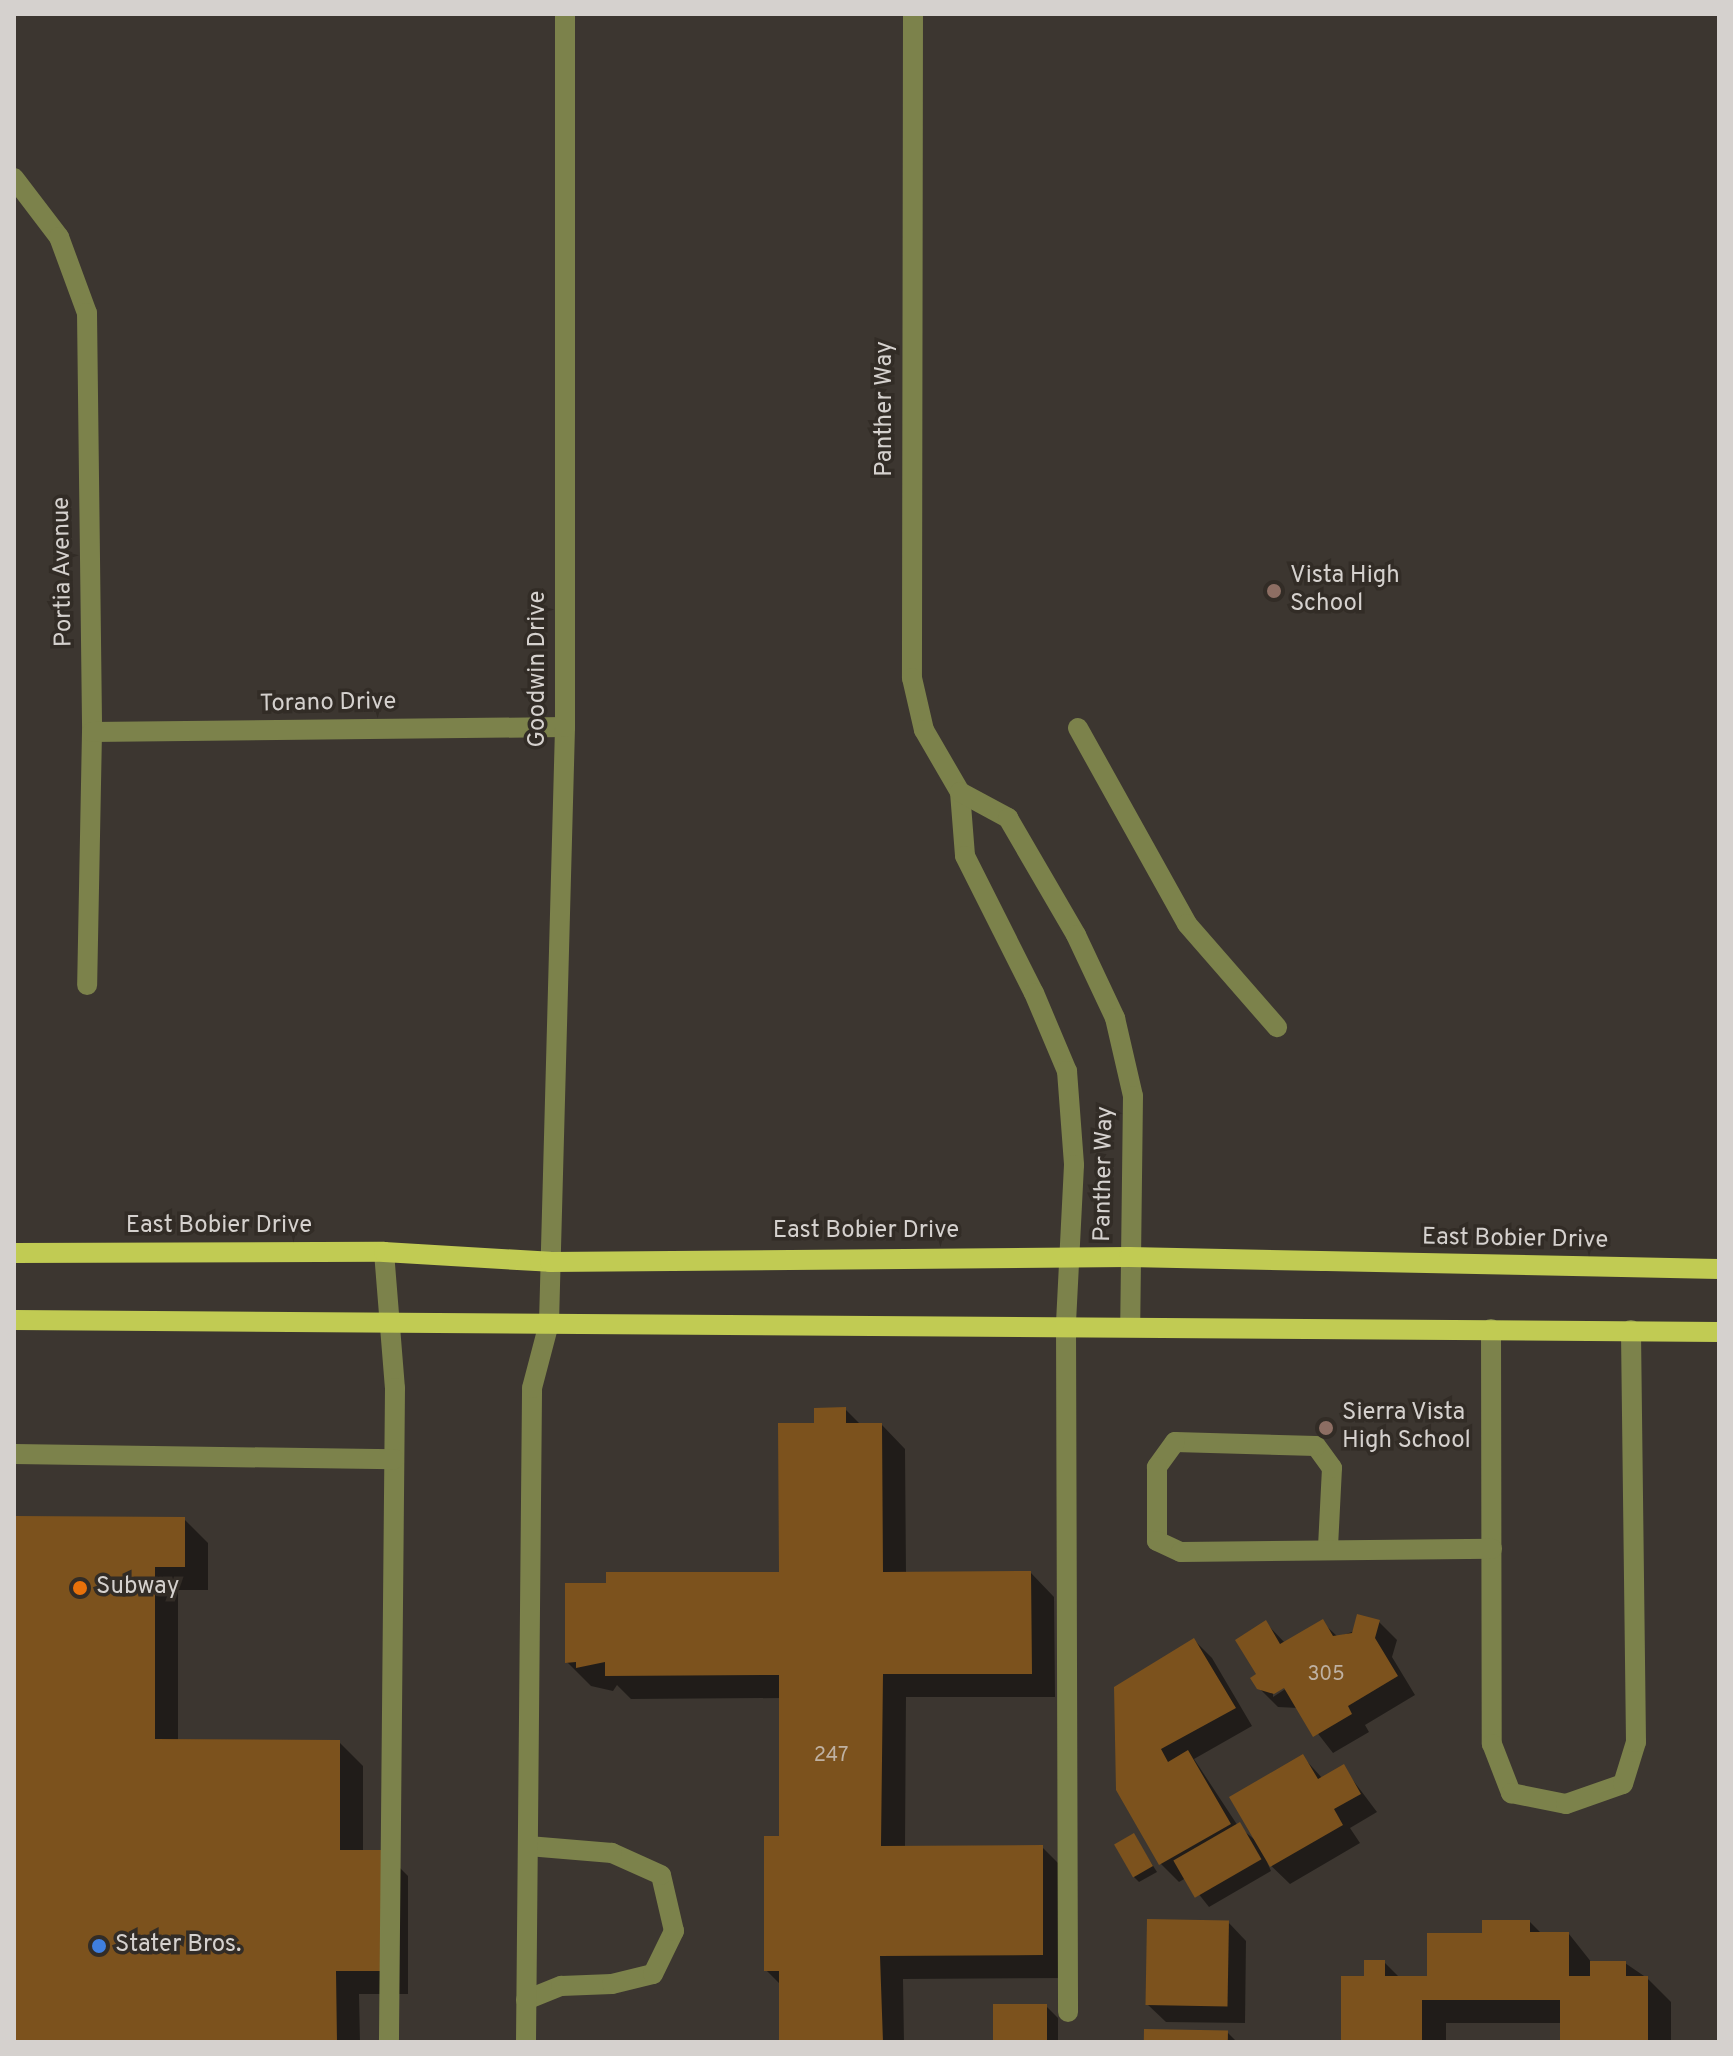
<!DOCTYPE html>
<html>
<head>
<meta charset="utf-8">
<style>
  body { margin:0 }
  #map { position:relative; width:1733px; height:2056px; overflow:hidden; background:#3c3630; font-family:Overpass,sans-serif }
  div>[style] { position:absolute }
  .shadow>* { inset:0; background:#0007 }
  .building>* { inset:0; background:#7c521d; transform-origin:0 0 }
  .minor>* { height:20px; margin:-10px; padding:0 10px; transform-origin:10px; border-radius:10px; background:#7c824b }
  .major>* { height:20px; margin:-10px; padding:0 10px; transform-origin:10px; border-radius:10px; background:#c1cb53 }
  .dots>* { width:22px; height:22px; translate:-50% -50%; box-sizing:border-box; border:4px solid #322c26; border-radius:50% }
  span { translate:-50% -50%; white-space:nowrap; text-align:center; line-height:1.15; -webkit-text-stroke:7px #322c26; paint-order:stroke }
  .number-label { font-size:20px; color:#bfb1a2 }
  .number-label span { -webkit-text-stroke-width:0 }
  .street-label { font-size:24px; color:#d5d1ce }
  .poi-label { font-size:24px; color:#d5d1ce }
  .left { translate:0 -50%; text-align:left }
  .frame { position:absolute; inset:0; border:16px solid #d5d1ce; pointer-events:none }
</style>
</head>
<body>
<div id="map">
  <div class="shadow">
    <i style="clip-path:polygon(845px 1409px,861px 1425px,882px 1425px,905px 1449px,906px 1573px,1031px 1573px,1054px 1597px,1055px 1697px,906px 1697px,905px 1848px,1042px 1847px,1066px 1871px,1066px 1978px,903px 1979px,904px 2042px,781px 2042px,781px 1985px,766px 1970px,781px 1838px,781px 1698px,631px 1699px,617px 1685px,613px 1691px,591px 1686px,567px 1662px,781px 1574px,816px 1425px)"></i>
    <i style="clip-path:polygon(14px 1518px,184px 1519px,208px 1543px,208px 1590px,178px 1590px,178px 1741px,339px 1742px,363px 1766px,363px 1852px,384px 1852px,408px 1876px,408px 1994px,359px 1994px,360px 2042px,14px 2042px)"></i>
    <i style="clip-path:polygon(evenodd,1322px 1622px,1338px 1637px,1379px 1622px,1397px 1640px,1392px 1657px,1415px 1695px,1365px 1725px,1369px 1732px,1333px 1753px,1298px 1708px,1278px 1707px,1259px 1688px,1266px 1623px,1285px 1643px,1322px 1622px,1293px 1684px,1273px 1697px,1273px 1692px,1293px 1684px)"></i>
    <i style="clip-path:polygon(1194px 1640px,1212px 1658px,1252px 1726px,1194px 1759px,1238px 1826px,1255px 1840px,1303px 1757px,1323px 1779px,1343px 1767px,1377px 1812px,1350px 1828px,1360px 1843px,1290px 1884px,1267px 1862px,1271px 1871px,1209px 1907px,1186px 1878px,1179px 1882px,1161px 1864px,1118px 1789px)"></i>
    <i style="clip-path:polygon(1134px 1836px,1157px 1872px,1139px 1882px,1134px 1877px)"></i>
    <i style="clip-path:polygon(1228px 1922px,1246px 1941px,1245px 2023px,1166px 2022px,1147px 2004px)"></i>
    <i style="clip-path:polygon(1530px 1922px,1542px 1934px,1569px 1934px,1592px 1963px,1625px 1963px,1647px 1978px,1671px 2002px,1671px 2042px,1562px 2042px,1562px 2023px,1446px 2023px,1446px 2042px,1343px 2042px,1366px 1978px,1384px 1962px,1400px 1978px,1429px 1978px,1484px 1935px)"></i>
    <i style="clip-path:polygon(1046px 2006px,1058px 2018px,1058px 2042px,995px 2042px)"></i>
    <i style="clip-path:polygon(1227px 2032px,1237px 2042px,1146px 2042px)"></i>
  </div>
  <div class="building">
    <i style="clip-path:polygon(846px 1407px,846px 1423px,882px 1423px,883px 1572px,1031px 1571px,1032px 1674px,883px 1674px,881px 1846px,1043px 1845px,1043px 1955px,880px 1956px,883px 2042px,779px 2042px,779px 1971px,764px 1971px,764px 1836px,779px 1836px,779px 1675px,605px 1676px,605px 1662px,576px 1668px,576px 1662px,565px 1663px,565px 1583px,606px 1583px,606px 1572px,779px 1572px,778px 1423px,814px 1423px,814px 1408px)"></i>
    <i style="clip-path:polygon(14px 1516px,185px 1517px,185px 1567px,155px 1567px,155px 1739px,340px 1740px,340px 1850px,385px 1850px,385px 1971px,336px 1971px,337px 2042px,14px 2042px)"></i>
    <i style="clip-path:polygon(1357px 1614px,1380px 1620px,1375px 1638px,1398px 1676px,1348px 1706px,1352px 1714px,1313px 1737px,1284px 1688px,1274px 1694px,1257px 1689px,1250px 1678px,1256px 1674px,1235px 1640px,1266px 1620px,1280px 1644px,1323px 1619px,1333px 1636px,1352px 1633px)"></i>
    <i style="clip-path:polygon(1194px 1638px,1236px 1708px,1161px 1749px,1168px 1762px,1188px 1750px,1231px 1824px,1159px 1865px,1116px 1790px,1114px 1687px)"></i>
    <i style="clip-path:polygon(1303px 1754px,1318px 1779px,1344px 1764px,1361px 1794px,1334px 1809px,1343px 1825px,1270px 1867px,1229px 1797px)"></i>
    <i style="left:1240px;top:1822px;width:43px;height:77px;rotate:60deg"></i>
    <i style="left:1134px;top:1833px;width:38px;height:23px;rotate:60deg"></i>
    <i style="left:1147px;top:1919px;width:82px;height:86px;rotate:1deg"></i>
    <i style="clip-path:polygon(1482px 1920px,1530px 1920px,1530px 1932px,1569px 1932px,1569px 1976px,1590px 1976px,1590px 1961px,1626px 1961px,1626px 1976px,1648px 1976px,1648px 2042px,1560px 2042px,1560px 2000px,1422px 2000px,1422px 2042px,1341px 2042px,1341px 1976px,1364px 1976px,1364px 1960px,1385px 1960px,1385px 1976px,1427px 1976px,1427px 1933px,1482px 1933px)"></i>
    <i style="left:993px;top:2004px;width:54px;height:38px"></i>
    <i style="left:1144px;top:2029px;width:84px;height:13px;rotate:1deg"></i>
  </div>
  <div class="minor">
    <i style="left:913px;top:14px;width:664px;rotate:90.09deg"></i>
    <i style="left:912px;top:678px;width:53px;rotate:77deg"></i>
    <i style="left:924px;top:730px;width:72px;rotate:59.9deg"></i>
    <i style="left:960px;top:792px;width:64px;rotate:85.5deg"></i>
    <i style="left:965px;top:856px;width:153px;rotate:63.3deg"></i>
    <i style="left:1034px;top:993px;width:85px;rotate:67.1deg"></i>
    <i style="left:1067px;top:1071px;width:94px;rotate:85.7deg"></i>
    <i style="left:1074px;top:1165px;width:160px;rotate:92.9deg"></i>
    <i style="left:1066px;top:1325px;width:687px;rotate:89.83deg"></i>
    <i style="left:14px;top:178px;width:74px;rotate:52.7deg"></i>
    <i style="left:59px;top:237px;width:81px;rotate:69.8deg"></i>
    <i style="left:87px;top:313px;width:419px;rotate:89.3deg"></i>
    <i style="left:92px;top:732px;width:253px;rotate:91.1deg"></i>
    <i style="left:1078px;top:728px;width:224px;rotate:60.9deg"></i>
    <i style="left:1187px;top:924px;width:137px;rotate:48.9deg"></i>
    <i style="left:92px;top:732px;width:473px;rotate:-0.6deg"></i>
    <i style="left:960px;top:792px;width:55px;rotate:28.4deg"></i>
    <i style="left:1008px;top:818px;width:135px;rotate:59.8deg"></i>
    <i style="left:1076px;top:935px;width:92px;rotate:64.8deg"></i>
    <i style="left:1115px;top:1018px;width:80px;rotate:77deg"></i>
    <i style="left:1133px;top:1096px;width:231px;rotate:90.7deg"></i>
    <i style="left:384px;top:1252px;width:136px;rotate:85.4deg"></i>
    <i style="left:395px;top:1388px;width:654px;rotate:90.53deg"></i>
    <i style="left:1491px;top:1329px;width:415px;rotate:89.9deg"></i>
    <i style="left:1492px;top:1744px;width:53px;rotate:68.8deg"></i>
    <i style="left:1511px;top:1793px;width:56px;rotate:11.3deg"></i>
    <i style="left:1566px;top:1804px;width:60px;rotate:-19.3deg"></i>
    <i style="left:1623px;top:1784px;width:44px;rotate:-72.8deg"></i>
    <i style="left:1636px;top:1742px;width:412px;rotate:-90.7deg"></i>
    <i style="left:14px;top:1454px;width:380px;rotate:0.8deg"></i>
    <i style="left:1328px;top:1547px;width:79px;rotate:-87.1deg"></i>
    <i style="left:1332px;top:1468px;width:27px;rotate:-126deg"></i>
    <i style="left:1316px;top:1446px;width:141px;rotate:-178.4deg"></i>
    <i style="left:1175px;top:1442px;width:31px;rotate:126deg"></i>
    <i style="left:1157px;top:1467px;width:74px;rotate:90deg"></i>
    <i style="left:1157px;top:1541px;width:26px;rotate:25deg"></i>
    <i style="left:1181px;top:1552px;width:311px;rotate:-0.6deg"></i>
    <i style="left:526px;top:2000px;width:38px;rotate:-22deg"></i>
    <i style="left:561px;top:1986px;width:51px;rotate:-2.2deg"></i>
    <i style="left:612px;top:1984px;width:42px;rotate:-13.7deg"></i>
    <i style="left:653px;top:1974px;width:48px;rotate:-64deg"></i>
    <i style="left:674px;top:1931px;width:57px;rotate:-103.1deg"></i>
    <i style="left:661px;top:1875px;width:54px;rotate:-155.8deg"></i>
    <i style="left:612px;top:1853px;width:84px;rotate:-175.2deg"></i>
    <i style="left:526px;top:2042px;width:654px;rotate:-89.47deg"></i>
    <i style="left:532px;top:1388px;width:67px;rotate:-75.3deg"></i>
    <i style="left:549px;top:1323px;width:596px;rotate:-88.46deg"></i>
    <i style="left:565px;top:727px;width:713px;rotate:-90deg"></i>
  </div>
  <div class="major">
    <i style="left:14px;top:1253px;width:370px;rotate:-0.2deg"></i>
    <i style="left:384px;top:1252px;width:166px;rotate:3.4deg"></i>
    <i style="left:550px;top:1262px;width:579px;rotate:-0.49deg"></i>
    <i style="left:1129px;top:1257px;width:590px;rotate:1.17deg"></i>
    <i style="left:14px;top:1320px;width:1705px;rotate:0.4deg"></i>
  </div>
  <div class="dots">
    <i style="left:1274px;top:591px;background:#8d6e63"></i>
    <i style="left:1326px;top:1428px;background:#8d6e63"></i>
    <i style="left:80px;top:1588px;background:#e8710a"></i>
    <i style="left:99px;top:1946px;background:#3f7fe0"></i>
  </div>
  <div class="number-label">
    <span style="left:1326px;top:1675px">305</span>
    <span style="left:831px;top:1756px">247</span>
  </div>
  <div class="street-label">
    <span style="left:886px;top:409px;rotate:-90deg">Panther Way</span>
    <span style="left:64px;top:572px;rotate:-91deg">Portia Avenue</span>
    <span style="left:539px;top:669px;rotate:-90deg">Goodwin Drive</span>
    <span style="left:328px;top:704px;rotate:-1deg">Torano Drive</span>
    <span style="left:1105px;top:1174px;rotate:-89deg">Panther Way</span>
    <span style="left:219px;top:1227px">East Bobier Drive</span>
    <span style="left:866px;top:1232px">East Bobier Drive</span>
    <span style="left:1515px;top:1240px;rotate:1deg">East Bobier Drive</span>
  </div>
  <div class="poi-label">
    <span class="left" style="left:1290px;top:591px">Vista High<br>School</span>
    <span class="left" style="left:1342px;top:1428px">Sierra Vista<br>High School</span>
    <span class="left" style="left:96px;top:1588px">Subway</span>
    <span class="left" style="left:115px;top:1946px">Stater Bros.</span>
  </div>
  <div class="frame"></div>
</div>
</body>
</html>
